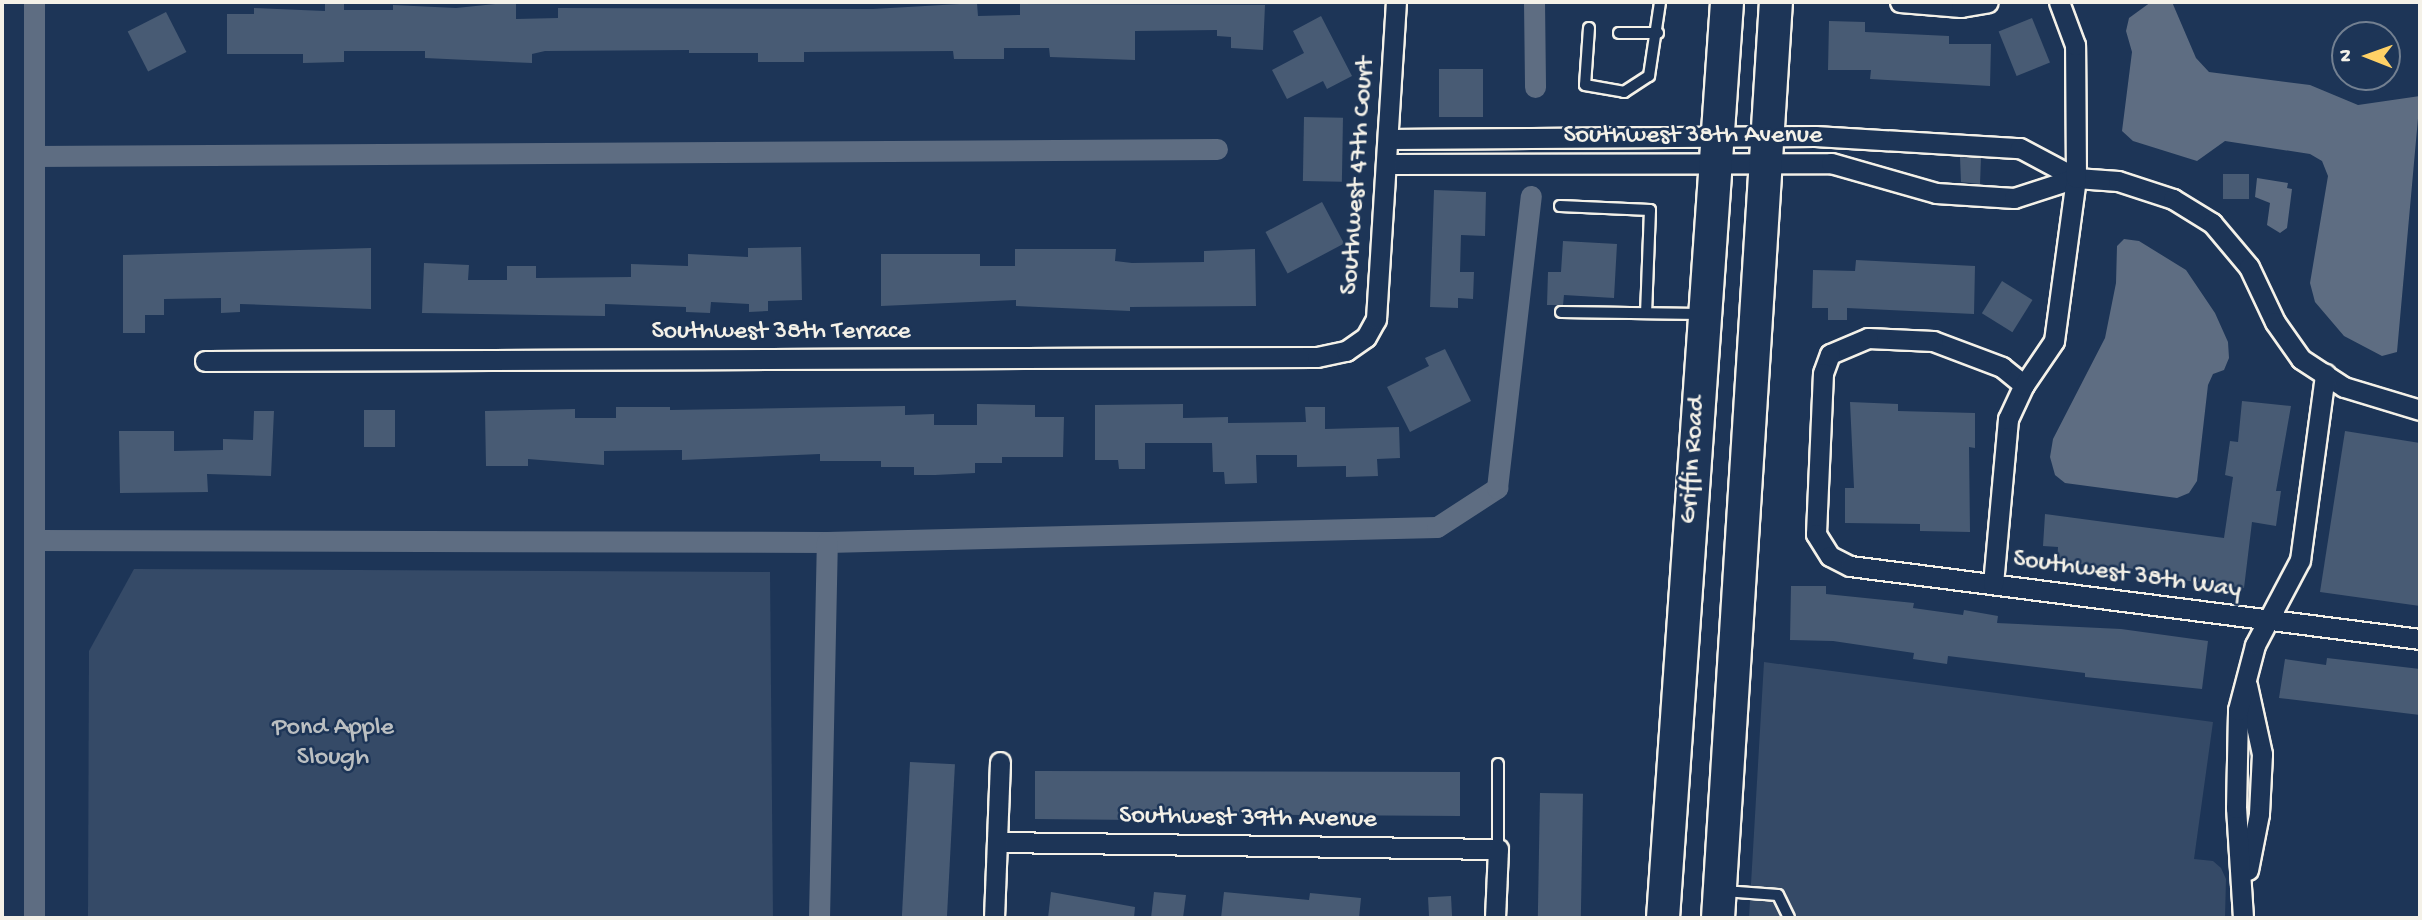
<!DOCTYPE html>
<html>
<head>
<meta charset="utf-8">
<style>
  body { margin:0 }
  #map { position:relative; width:2422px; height:920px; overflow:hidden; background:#1d3557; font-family:"Gochi Hand",sans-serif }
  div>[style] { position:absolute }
  .green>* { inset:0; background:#354a67 }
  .water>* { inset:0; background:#5e6d82 }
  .canal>* { height:21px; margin:-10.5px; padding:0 10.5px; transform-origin:10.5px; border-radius:10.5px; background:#5e6d82 }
  .building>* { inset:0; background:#485b74; transform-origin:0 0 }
  .roads { filter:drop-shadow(2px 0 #f4f1e8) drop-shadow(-2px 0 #f4f1e8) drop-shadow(0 2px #f4f1e8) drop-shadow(0 -2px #f4f1e8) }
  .service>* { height:10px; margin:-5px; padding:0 5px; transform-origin:5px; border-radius:5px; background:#1d3557 }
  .minor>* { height:19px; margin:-9.5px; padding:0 9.5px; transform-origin:9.5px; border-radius:9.5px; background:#1d3557 }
  .primary>* { height:32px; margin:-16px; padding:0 16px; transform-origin:16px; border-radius:16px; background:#1d3557 }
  span { translate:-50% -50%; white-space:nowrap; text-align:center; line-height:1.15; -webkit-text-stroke:5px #1d3557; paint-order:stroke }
  .street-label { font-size:26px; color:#f4f1e8 }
  .park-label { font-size:26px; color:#bbbfc1 }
  .frame { position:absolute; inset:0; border:4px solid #f4f1e8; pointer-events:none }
  .north { position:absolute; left:2331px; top:21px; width:70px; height:70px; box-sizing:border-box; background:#1d3557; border:2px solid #738091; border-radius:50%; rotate:271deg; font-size:19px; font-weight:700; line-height:28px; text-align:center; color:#f4f1e8 }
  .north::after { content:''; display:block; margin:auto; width:24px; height:32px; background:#ffd166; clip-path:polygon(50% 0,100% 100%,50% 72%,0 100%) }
</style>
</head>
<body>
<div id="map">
  <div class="green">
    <i style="clip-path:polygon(134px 569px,770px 572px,773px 918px,88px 918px,89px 651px)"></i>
    <i style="clip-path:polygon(1764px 662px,2213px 722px,2194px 859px,2213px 861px,2221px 868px,2226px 879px,2225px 918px,1749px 918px)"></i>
  </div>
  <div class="water">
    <i style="clip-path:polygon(2151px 2px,2172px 2px,2196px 58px,2209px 72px,2310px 85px,2358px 105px,2420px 96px,2397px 352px,2382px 356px,2344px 336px,2315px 302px,2310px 283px,2328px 176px,2322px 161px,2310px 154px,2225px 141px,2197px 161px,2133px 141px,2122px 131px,2132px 52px,2126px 31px,2129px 18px)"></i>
    <i style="clip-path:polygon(2257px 178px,2288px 183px,2287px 188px,2292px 189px,2287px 228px,2280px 233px,2267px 225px,2270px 203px,2255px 197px)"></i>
    <i style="clip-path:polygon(2124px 239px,2139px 241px,2186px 270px,2215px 313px,2228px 342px,2229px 358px,2224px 370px,2213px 374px,2208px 385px,2197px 481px,2189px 493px,2177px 498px,2065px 483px,2055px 475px,2050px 457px,2053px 439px,2105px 338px,2116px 283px,2117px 246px)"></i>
  </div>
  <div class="canal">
    <i style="left:1534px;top:2px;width:85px;rotate:89.3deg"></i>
    <i style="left:34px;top:156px;width:1183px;rotate:-0.34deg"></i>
    <i style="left:34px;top:540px;width:793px;rotate:0.14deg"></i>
    <i style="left:827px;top:542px;width:610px;rotate:-1.41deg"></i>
    <i style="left:1437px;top:527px;width:72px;rotate:-33deg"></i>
    <i style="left:1497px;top:488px;width:294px;rotate:-83.4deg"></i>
    <i style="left:34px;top:918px;width:916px;rotate:-90deg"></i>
    <i style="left:819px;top:918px;width:376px;rotate:-88.8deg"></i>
  </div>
  <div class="building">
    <i style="clip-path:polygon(325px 2px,344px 2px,344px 10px,393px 10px,393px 5px,456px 8px,516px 2px,516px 19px,558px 18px,558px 8px,873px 9px,977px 3px,978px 16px,1020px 15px,1020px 4px,1265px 5px,1263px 50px,1231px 48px,1231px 37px,1217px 36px,1217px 30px,1135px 31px,1135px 60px,1050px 57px,1049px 48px,1004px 48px,1004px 59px,954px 59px,953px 51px,804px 52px,804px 62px,758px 62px,758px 53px,689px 53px,689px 50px,545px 51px,532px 54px,532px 63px,425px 58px,425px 51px,344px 51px,344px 62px,303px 63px,303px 54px,227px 54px,227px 14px,254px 14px,254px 8px,325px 11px)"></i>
    <i style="left:166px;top:12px;width:45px;height:43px;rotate:63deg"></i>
    <i style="clip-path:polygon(1321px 16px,1352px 76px,1327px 89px,1323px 81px,1287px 99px,1272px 70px,1304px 53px,1293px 31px)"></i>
    <i style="left:2032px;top:18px;width:48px;height:36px;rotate:68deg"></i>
    <i style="clip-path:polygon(1829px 21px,1865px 22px,1865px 32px,1949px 36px,1949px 44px,1991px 44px,1990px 86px,1870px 79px,1871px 70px,1828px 70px)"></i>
    <i style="left:1439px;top:69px;width:44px;height:48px"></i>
    <i style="left:1304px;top:117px;width:39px;height:64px;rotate:1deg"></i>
    <i style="clip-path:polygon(1960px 157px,1981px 158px,1980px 184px,1961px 182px)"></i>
    <i style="left:2223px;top:174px;width:26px;height:25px"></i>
    <i style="clip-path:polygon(1434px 190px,1486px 192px,1485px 236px,1461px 235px,1460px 272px,1474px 272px,1473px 299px,1458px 298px,1458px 308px,1430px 307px)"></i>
    <i style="left:1322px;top:202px;width:47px;height:64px;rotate:62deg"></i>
    <i style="clip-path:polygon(1563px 241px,1617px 244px,1614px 298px,1564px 295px,1563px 305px,1547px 305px,1548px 272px,1561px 272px)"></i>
    <i style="clip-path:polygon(801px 247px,802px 300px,768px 301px,768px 311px,749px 312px,749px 304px,711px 302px,710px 313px,686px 312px,686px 307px,605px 304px,605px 316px,422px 313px,424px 263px,469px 265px,468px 280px,507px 280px,507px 266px,536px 266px,536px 278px,631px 277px,631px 264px,688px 266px,688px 254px,748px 257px,748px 248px)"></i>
    <i style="clip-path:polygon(371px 248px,371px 309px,240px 304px,240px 312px,221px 313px,221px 298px,164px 299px,164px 315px,145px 315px,145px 333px,123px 333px,123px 255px)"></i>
    <i style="clip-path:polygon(1015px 249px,1116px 249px,1115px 261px,1132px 263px,1204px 262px,1204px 251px,1255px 249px,1256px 306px,1130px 307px,1130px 311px,1016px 306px,1016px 300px,881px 306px,881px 254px,980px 254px,980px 266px,1015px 266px)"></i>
    <i style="clip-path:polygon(1856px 260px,1975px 266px,1974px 314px,1847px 308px,1847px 320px,1828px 320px,1828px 308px,1812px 308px,1813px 270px,1855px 271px)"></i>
    <i style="left:2002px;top:281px;width:36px;height:38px;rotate:32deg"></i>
    <i style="clip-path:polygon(1445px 349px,1471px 401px,1410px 432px,1387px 387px,1429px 366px,1425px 358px)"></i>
    <i style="clip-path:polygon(2242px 401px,2291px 406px,2276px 491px,2281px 491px,2276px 526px,2252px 522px,2244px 588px,2166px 578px,2167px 572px,2057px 562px,2058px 547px,2043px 546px,2045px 514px,2224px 538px,2233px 477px,2225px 475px,2230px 441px,2238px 442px)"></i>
    <i style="clip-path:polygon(1850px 402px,1898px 404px,1898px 411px,1975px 413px,1975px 448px,1969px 447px,1970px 532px,1920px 531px,1920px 524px,1845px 523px,1845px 488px,1854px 488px)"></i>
    <i style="clip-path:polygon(977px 404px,1035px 405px,1035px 417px,1064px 417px,1063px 457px,1002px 457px,1002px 463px,975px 463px,975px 473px,935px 475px,914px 475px,914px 467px,881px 467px,881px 461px,820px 461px,820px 454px,682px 460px,682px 450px,604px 451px,604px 465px,528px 459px,528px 466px,486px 466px,485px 411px,575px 409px,575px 418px,616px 418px,616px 407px,670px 407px,670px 410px,905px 406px,905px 415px,934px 414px,934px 425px,977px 425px)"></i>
    <i style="clip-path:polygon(1183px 404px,1183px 418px,1228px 417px,1228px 423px,1306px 422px,1305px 407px,1325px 407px,1325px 429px,1399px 427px,1400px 458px,1377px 459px,1378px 476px,1346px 477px,1346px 466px,1297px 467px,1297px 455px,1256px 455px,1257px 483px,1225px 484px,1224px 472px,1213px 472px,1212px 443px,1145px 443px,1145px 469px,1119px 469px,1118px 460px,1095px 460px,1095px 405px)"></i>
    <i style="left:364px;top:410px;width:31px;height:37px"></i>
    <i style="clip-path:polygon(254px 411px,274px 411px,271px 476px,207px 474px,208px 492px,120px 493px,119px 431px,174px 431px,174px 451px,223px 450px,223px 439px,253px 440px)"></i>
    <i style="clip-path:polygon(2345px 431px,2420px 443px,2420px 606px,2320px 592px)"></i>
    <i style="clip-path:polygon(1791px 586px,1826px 586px,1826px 594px,1914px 603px,1913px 608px,1963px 615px,1964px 610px,1998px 616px,1997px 623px,2121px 629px,2208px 641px,2202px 689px,2085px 677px,2085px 673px,1948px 656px,1947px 664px,1913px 659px,1914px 653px,1833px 641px,1790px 640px)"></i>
    <i style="clip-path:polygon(2327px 658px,2420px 669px,2420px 715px,2279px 698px,2285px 659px,2326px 665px)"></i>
    <i style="left:910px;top:762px;width:45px;height:156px;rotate:3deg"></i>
    <i style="clip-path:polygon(1035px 771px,1460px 772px,1460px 816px,1139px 814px,1139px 820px,1035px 819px)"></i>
    <i style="left:1540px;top:793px;width:43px;height:125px;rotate:1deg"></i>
    <i style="clip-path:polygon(1051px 892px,1135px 907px,1134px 918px,1048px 918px)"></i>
    <i style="clip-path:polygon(1154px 892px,1186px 895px,1183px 918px,1151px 918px)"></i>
    <i style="clip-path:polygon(1224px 892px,1309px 900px,1310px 893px,1361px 898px,1359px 918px,1221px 918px)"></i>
    <i style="left:1451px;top:896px;width:22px;height:23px;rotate:87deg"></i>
  </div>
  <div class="roads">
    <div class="service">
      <i style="left:1589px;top:28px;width:57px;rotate:94deg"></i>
      <i style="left:1585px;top:85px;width:40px;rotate:10deg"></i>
      <i style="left:1624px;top:92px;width:30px;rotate:-33deg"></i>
      <i style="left:1649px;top:76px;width:75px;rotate:-81.5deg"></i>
      <i style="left:1619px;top:33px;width:39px"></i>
      <i style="left:1560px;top:206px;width:90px;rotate:2.5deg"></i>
      <i style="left:1650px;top:210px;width:103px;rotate:92.2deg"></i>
      <i style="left:1561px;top:312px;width:139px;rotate:0.8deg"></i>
      <i style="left:1498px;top:849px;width:85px;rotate:-90deg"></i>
      <i style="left:1724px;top:891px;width:54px;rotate:4.2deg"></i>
      <i style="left:1778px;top:895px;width:25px;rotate:64deg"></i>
    </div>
    <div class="minor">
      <i style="left:1900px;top:2px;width:61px;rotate:4.7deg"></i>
      <i style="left:1961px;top:7px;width:27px;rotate:-10deg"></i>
      <i style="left:1389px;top:139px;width:426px;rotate:-0.4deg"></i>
      <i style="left:1815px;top:136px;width:205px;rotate:3.4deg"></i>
      <i style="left:2020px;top:148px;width:64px;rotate:28.2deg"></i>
      <i style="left:1388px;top:164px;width:443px;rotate:-0.1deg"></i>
      <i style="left:1831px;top:163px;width:109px;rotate:15.9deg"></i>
      <i style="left:1936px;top:193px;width:78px;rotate:3.7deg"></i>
      <i style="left:2014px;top:198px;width:65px;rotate:-17.9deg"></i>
      <i style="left:2076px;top:178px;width:42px;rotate:4.1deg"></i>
      <i style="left:2118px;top:181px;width:58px;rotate:18.1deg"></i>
      <i style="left:2173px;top:199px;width:46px;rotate:31.6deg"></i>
      <i style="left:2212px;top:223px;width:57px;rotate:49.9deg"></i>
      <i style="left:2249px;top:267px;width:61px;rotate:64.7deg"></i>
      <i style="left:2275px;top:322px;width:45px;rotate:54.9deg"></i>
      <i style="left:2301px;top:359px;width:51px;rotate:33.1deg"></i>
      <i style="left:2344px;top:387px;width:79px;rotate:16.8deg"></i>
      <i style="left:205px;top:361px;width:1112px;rotate:-0.21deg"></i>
      <i style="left:1317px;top:357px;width:30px;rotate:-12deg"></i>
      <i style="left:1346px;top:351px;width:24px;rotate:-35deg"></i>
      <i style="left:1366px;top:337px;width:21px;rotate:-61deg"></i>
      <i style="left:1376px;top:319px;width:318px;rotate:-86.4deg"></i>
      <i style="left:2024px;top:385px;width:28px;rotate:-141deg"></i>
      <i style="left:2002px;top:367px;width:74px;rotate:-159.4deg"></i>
      <i style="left:1933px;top:341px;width:65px;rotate:-177.4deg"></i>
      <i style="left:1868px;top:338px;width:41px;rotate:157.2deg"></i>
      <i style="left:1830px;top:354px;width:20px;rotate:110deg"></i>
      <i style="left:1823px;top:373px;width:161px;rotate:92.5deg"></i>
      <i style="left:1816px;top:534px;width:26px;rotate:58deg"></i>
      <i style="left:1830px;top:556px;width:22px;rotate:27deg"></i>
      <i style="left:1850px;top:566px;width:575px;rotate:7.3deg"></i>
      <i style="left:1993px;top:584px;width:166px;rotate:-84.8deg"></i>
      <i style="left:2008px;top:419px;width:38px;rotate:-65deg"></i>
      <i style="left:2024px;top:385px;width:53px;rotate:-55.7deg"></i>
      <i style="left:2054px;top:341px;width:164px;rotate:-82.3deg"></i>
      <i style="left:2076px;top:178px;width:133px;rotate:-90.4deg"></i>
      <i style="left:2075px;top:45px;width:46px;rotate:-110.4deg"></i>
      <i style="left:2247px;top:685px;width:71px;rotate:77.7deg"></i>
      <i style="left:2262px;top:754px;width:60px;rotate:92.9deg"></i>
      <i style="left:2259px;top:814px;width:57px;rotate:101.1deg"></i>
      <i style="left:997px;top:842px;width:501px;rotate:0.8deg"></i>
      <i style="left:1498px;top:849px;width:69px;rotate:92.5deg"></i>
      <i style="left:994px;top:918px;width:156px;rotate:-87.8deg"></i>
      <i style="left:2243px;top:918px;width:110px;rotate:-93.6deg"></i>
      <i style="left:2236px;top:808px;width:98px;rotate:-88.8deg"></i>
      <i style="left:2238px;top:710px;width:67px;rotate:-75.3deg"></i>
      <i style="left:2255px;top:645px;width:96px;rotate:-62.1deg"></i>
      <i style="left:2300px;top:560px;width:188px;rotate:-82.3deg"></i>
    </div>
    <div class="primary">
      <i style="left:1663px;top:918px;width:918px;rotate:-86deg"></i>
      <i style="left:1718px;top:918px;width:918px;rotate:-86.38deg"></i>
    </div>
  </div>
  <div class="street-label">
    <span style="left:1693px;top:137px">Southwest 38th Avenue</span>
    <span style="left:1359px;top:176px;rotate:-86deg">Southwest 47th Court</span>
    <span style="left:781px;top:333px">Southwest 38th Terrace</span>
    <span style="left:1694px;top:460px;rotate:-86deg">Griffin Road</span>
    <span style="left:2127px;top:576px;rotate:8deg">Southwest 38th Way</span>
    <span style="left:1248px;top:819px;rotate:1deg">Southwest 39th Avenue</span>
  </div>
  <div class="park-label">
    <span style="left:333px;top:744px">Pond Apple<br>Slough</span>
  </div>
  <div class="frame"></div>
  <div class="north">N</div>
</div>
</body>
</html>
